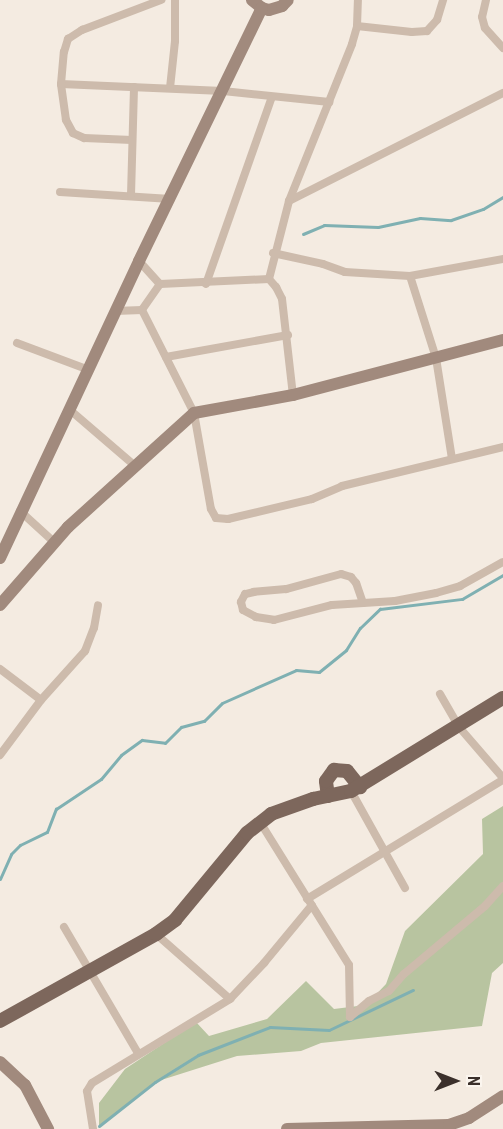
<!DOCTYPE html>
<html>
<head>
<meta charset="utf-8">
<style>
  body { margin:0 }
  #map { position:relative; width:503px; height:1129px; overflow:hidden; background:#f4ebe1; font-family:"Roboto Condensed",sans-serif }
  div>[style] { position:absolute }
  .green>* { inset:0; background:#b8c4a0 }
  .stream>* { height:3px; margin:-1.5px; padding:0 1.5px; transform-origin:1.5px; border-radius:1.5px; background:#7fb0b2 }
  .street>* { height:8px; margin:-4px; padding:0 4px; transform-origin:4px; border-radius:4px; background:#cdbbac }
  .secondary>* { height:12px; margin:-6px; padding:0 6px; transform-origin:6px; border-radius:6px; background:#a18a7d }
  .primary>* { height:14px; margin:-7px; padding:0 7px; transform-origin:7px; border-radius:7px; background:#7d675c }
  span { translate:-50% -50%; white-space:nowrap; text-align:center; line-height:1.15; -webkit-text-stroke:5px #fbf5ee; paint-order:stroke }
  .north { position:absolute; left:425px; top:1051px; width:60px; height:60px; -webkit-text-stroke:4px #fbf5ee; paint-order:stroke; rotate:90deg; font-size:16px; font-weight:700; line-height:24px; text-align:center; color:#3b302b }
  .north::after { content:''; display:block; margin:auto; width:21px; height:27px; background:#3b302b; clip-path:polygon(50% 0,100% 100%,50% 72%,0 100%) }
</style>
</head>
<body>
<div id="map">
  <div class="green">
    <i style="clip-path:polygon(503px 806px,503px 963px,492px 973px,482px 1026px,321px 1043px,301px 1051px,237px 1056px,155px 1082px,99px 1126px,99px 1103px,125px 1069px,196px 1022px,209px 1036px,267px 1019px,306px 981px,334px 1009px,366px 1005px,386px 984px,405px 931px,483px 854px,482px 819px)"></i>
  </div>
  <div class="stream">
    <i style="left:303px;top:234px;width:23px;rotate:-23deg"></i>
    <i style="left:324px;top:225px;width:54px;rotate:2.1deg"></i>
    <i style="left:378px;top:227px;width:43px;rotate:-12.1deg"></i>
    <i style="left:420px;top:218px;width:31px;rotate:4deg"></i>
    <i style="left:451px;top:220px;width:34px;rotate:-19deg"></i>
    <i style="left:483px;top:209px;width:23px;rotate:-31deg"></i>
    <i style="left:0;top:879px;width:27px;rotate:-66deg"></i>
    <i style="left:11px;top:854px;width:13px;rotate:-45deg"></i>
    <i style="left:20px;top:845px;width:30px;rotate:-26deg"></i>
    <i style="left:47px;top:832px;width:25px;rotate:-69deg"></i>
    <i style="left:56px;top:809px;width:54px;rotate:-33.7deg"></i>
    <i style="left:101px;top:779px;width:31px;rotate:-50deg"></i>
    <i style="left:121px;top:755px;width:26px;rotate:-36deg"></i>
    <i style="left:142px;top:740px;width:23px;rotate:7deg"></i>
    <i style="left:165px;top:743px;width:23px;rotate:-45deg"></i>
    <i style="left:181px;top:727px;width:24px;rotate:-15deg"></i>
    <i style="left:204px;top:721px;width:25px;rotate:-45deg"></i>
    <i style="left:222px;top:703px;width:81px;rotate:-24deg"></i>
    <i style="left:296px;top:670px;width:23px;rotate:5deg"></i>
    <i style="left:319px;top:672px;width:35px;rotate:-39deg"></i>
    <i style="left:346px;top:650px;width:26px;rotate:-58deg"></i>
    <i style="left:360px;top:628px;width:28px;rotate:-44deg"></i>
    <i style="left:380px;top:609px;width:83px;rotate:-7deg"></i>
    <i style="left:462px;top:599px;width:48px;rotate:-30.3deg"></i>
    <i style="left:99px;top:1126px;width:71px;rotate:-38.2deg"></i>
    <i style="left:155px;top:1082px;width:51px;rotate:-32.1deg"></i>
    <i style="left:198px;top:1055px;width:77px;rotate:-21.3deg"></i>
    <i style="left:270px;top:1027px;width:59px;rotate:2.9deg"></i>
    <i style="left:329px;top:1030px;width:93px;rotate:-25.5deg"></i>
  </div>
  <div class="street">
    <i style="left:486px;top:0;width:17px;rotate:103deg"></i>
    <i style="left:482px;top:17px;width:11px;rotate:75deg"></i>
    <i style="left:485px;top:28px;width:27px;rotate:48deg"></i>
    <i style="left:357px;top:26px;width:55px;rotate:6.2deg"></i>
    <i style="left:412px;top:32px;width:15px;rotate:-4deg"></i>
    <i style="left:427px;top:31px;width:15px;rotate:-48deg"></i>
    <i style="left:437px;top:20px;width:21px;rotate:-73deg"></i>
    <i style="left:61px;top:84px;width:162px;rotate:2.5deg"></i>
    <i style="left:223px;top:91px;width:107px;rotate:5.9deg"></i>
    <i style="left:170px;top:88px;width:47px;rotate:-83.9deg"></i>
    <i style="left:175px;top:41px;width:41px;rotate:-90deg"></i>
    <i style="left:132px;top:140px;width:48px;rotate:-177.6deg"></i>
    <i style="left:84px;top:138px;width:12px;rotate:-156deg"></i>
    <i style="left:73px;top:133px;width:15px;rotate:-118deg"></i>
    <i style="left:66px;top:120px;width:36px;rotate:-98deg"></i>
    <i style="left:61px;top:84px;width:32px;rotate:-85deg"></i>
    <i style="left:64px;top:52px;width:14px;rotate:-73deg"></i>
    <i style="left:68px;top:39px;width:17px;rotate:-33deg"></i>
    <i style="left:82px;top:30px;width:85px;rotate:-20.8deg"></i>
    <i style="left:60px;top:192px;width:111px;rotate:3.6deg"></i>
    <i style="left:131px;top:195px;width:108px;rotate:-88.4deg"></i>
    <i style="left:289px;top:201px;width:240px;rotate:-26.8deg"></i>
    <i style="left:273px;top:253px;width:51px;rotate:12.4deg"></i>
    <i style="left:323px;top:264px;width:23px;rotate:20deg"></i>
    <i style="left:345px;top:272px;width:65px;rotate:3.5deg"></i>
    <i style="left:410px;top:276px;width:95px;rotate:-10.4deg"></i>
    <i style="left:139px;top:261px;width:31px;rotate:48deg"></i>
    <i style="left:410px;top:276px;width:86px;rotate:72.4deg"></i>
    <i style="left:436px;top:358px;width:102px;rotate:81deg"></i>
    <i style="left:269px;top:279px;width:109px;rotate:177.4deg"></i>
    <i style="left:160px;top:284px;width:32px;rotate:125deg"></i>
    <i style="left:142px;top:310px;width:115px;rotate:63.2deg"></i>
    <i style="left:194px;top:413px;width:97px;rotate:80deg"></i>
    <i style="left:211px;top:509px;width:10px;rotate:61deg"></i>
    <i style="left:216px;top:518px;width:12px;rotate:5deg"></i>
    <i style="left:228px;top:519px;width:86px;rotate:-13.4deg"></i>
    <i style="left:312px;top:499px;width:33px;rotate:-23deg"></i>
    <i style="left:342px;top:486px;width:166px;rotate:-13.6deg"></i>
    <i style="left:269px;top:279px;width:81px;rotate:-75.6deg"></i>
    <i style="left:289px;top:201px;width:169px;rotate:-68.1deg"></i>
    <i style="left:352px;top:44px;width:19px;rotate:-74deg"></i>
    <i style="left:357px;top:26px;width:26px;rotate:-88deg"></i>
    <i style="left:269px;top:279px;width:11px;rotate:49deg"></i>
    <i style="left:276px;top:287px;width:13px;rotate:63deg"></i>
    <i style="left:282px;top:299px;width:97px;rotate:83.5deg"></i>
    <i style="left:206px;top:284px;width:198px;rotate:-70.6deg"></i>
    <i style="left:115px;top:311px;width:27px;rotate:-2deg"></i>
    <i style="left:17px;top:343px;width:77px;rotate:20.6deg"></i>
    <i style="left:166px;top:357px;width:124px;rotate:-10.2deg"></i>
    <i style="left:70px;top:410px;width:86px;rotate:40.7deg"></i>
    <i style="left:20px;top:511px;width:46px;rotate:42.4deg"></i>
    <i style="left:363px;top:603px;width:21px;rotate:-109deg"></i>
    <i style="left:356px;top:583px;width:8px;rotate:-130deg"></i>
    <i style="left:351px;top:577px;width:10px;rotate:-163deg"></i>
    <i style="left:341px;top:574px;width:57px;rotate:164.7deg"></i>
    <i style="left:286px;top:589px;width:32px;rotate:175deg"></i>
    <i style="left:254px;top:592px;width:9px;rotate:167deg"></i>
    <i style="left:245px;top:594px;width:9px;rotate:117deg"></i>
    <i style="left:241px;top:602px;width:8px;rotate:76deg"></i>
    <i style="left:243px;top:610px;width:15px;rotate:28deg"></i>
    <i style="left:256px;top:617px;width:18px;rotate:9deg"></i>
    <i style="left:274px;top:620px;width:60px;rotate:-14.5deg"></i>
    <i style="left:332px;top:605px;width:63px;rotate:-3.6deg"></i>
    <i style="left:395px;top:601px;width:42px;rotate:-11deg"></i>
    <i style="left:436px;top:593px;width:25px;rotate:-16deg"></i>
    <i style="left:460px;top:586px;width:49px;rotate:-29.2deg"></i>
    <i style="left:0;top:669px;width:51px;rotate:37.1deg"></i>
    <i style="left:41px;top:700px;width:69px;rotate:126.7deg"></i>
    <i style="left:440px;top:694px;width:38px;rotate:60deg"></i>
    <i style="left:459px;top:727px;width:67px;rotate:49.2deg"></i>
    <i style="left:41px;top:700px;width:66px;rotate:-48.1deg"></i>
    <i style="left:85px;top:651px;width:25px;rotate:-69deg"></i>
    <i style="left:94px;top:628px;width:23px;rotate:-80deg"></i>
    <i style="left:351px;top:791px;width:111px;rotate:60.9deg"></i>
    <i style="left:260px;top:822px;width:168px;rotate:58.1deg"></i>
    <i style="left:349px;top:965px;width:52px;rotate:88.9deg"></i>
    <i style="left:307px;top:899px;width:229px;rotate:-31.3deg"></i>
    <i style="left:64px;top:927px;width:146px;rotate:59.6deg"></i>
    <i style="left:156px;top:934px;width:98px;rotate:41.3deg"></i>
    <i style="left:350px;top:1017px;width:25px;rotate:-40deg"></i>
    <i style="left:369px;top:1001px;width:22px;rotate:-27deg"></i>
    <i style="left:389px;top:991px;width:23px;rotate:-49deg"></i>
    <i style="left:404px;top:974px;width:106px;rotate:-40deg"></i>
    <i style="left:485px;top:906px;width:27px;rotate:-48deg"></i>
    <i style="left:93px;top:1129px;width:38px;rotate:-99deg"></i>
    <i style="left:87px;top:1091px;width:9px;rotate:-58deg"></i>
    <i style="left:92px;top:1083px;width:162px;rotate:-31.3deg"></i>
    <i style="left:230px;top:999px;width:50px;rotate:-46.6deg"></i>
    <i style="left:264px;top:963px;width:75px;rotate:-50.4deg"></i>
  </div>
  <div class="secondary">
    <i style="left:252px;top:0;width:13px;rotate:39deg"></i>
    <i style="left:262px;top:8px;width:7px;rotate:16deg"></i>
    <i style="left:269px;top:10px;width:14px;rotate:-17deg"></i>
    <i style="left:282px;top:6px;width:8px;rotate:-45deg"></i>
    <i style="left:0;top:558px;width:328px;rotate:-64.9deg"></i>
    <i style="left:139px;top:261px;width:281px;rotate:-64.1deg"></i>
    <i style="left:0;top:605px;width:103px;rotate:-48.9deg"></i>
    <i style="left:68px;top:527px;width:170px;rotate:-42.1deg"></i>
    <i style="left:194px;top:413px;width:101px;rotate:-10.3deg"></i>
    <i style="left:293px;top:395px;width:217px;rotate:-14.7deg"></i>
    <i style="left:0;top:1062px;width:34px;rotate:43deg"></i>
    <i style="left:25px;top:1085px;width:50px;rotate:62.4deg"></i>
    <i style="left:287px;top:1129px;width:162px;rotate:-1.4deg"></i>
    <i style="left:449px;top:1125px;width:21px;rotate:-19deg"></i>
    <i style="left:469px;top:1118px;width:40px;rotate:-32.9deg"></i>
  </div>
  <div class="primary">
    <i style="left:328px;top:796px;width:15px;rotate:-98deg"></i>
    <i style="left:326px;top:781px;width:14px;rotate:-54deg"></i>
    <i style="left:334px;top:770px;width:13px;rotate:4deg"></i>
    <i style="left:347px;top:771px;width:21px;rotate:51deg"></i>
    <i style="left:0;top:1021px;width:179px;rotate:-29.1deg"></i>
    <i style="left:156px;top:934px;width:24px;rotate:-36deg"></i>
    <i style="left:175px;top:920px;width:113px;rotate:-50.4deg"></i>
    <i style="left:247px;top:833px;width:31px;rotate:-38deg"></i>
    <i style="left:271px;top:814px;width:45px;rotate:-19.7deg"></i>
    <i style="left:313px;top:799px;width:39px;rotate:-12deg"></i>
    <i style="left:351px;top:791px;width:178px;rotate:-31.5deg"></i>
  </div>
  <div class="north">N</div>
</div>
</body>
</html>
